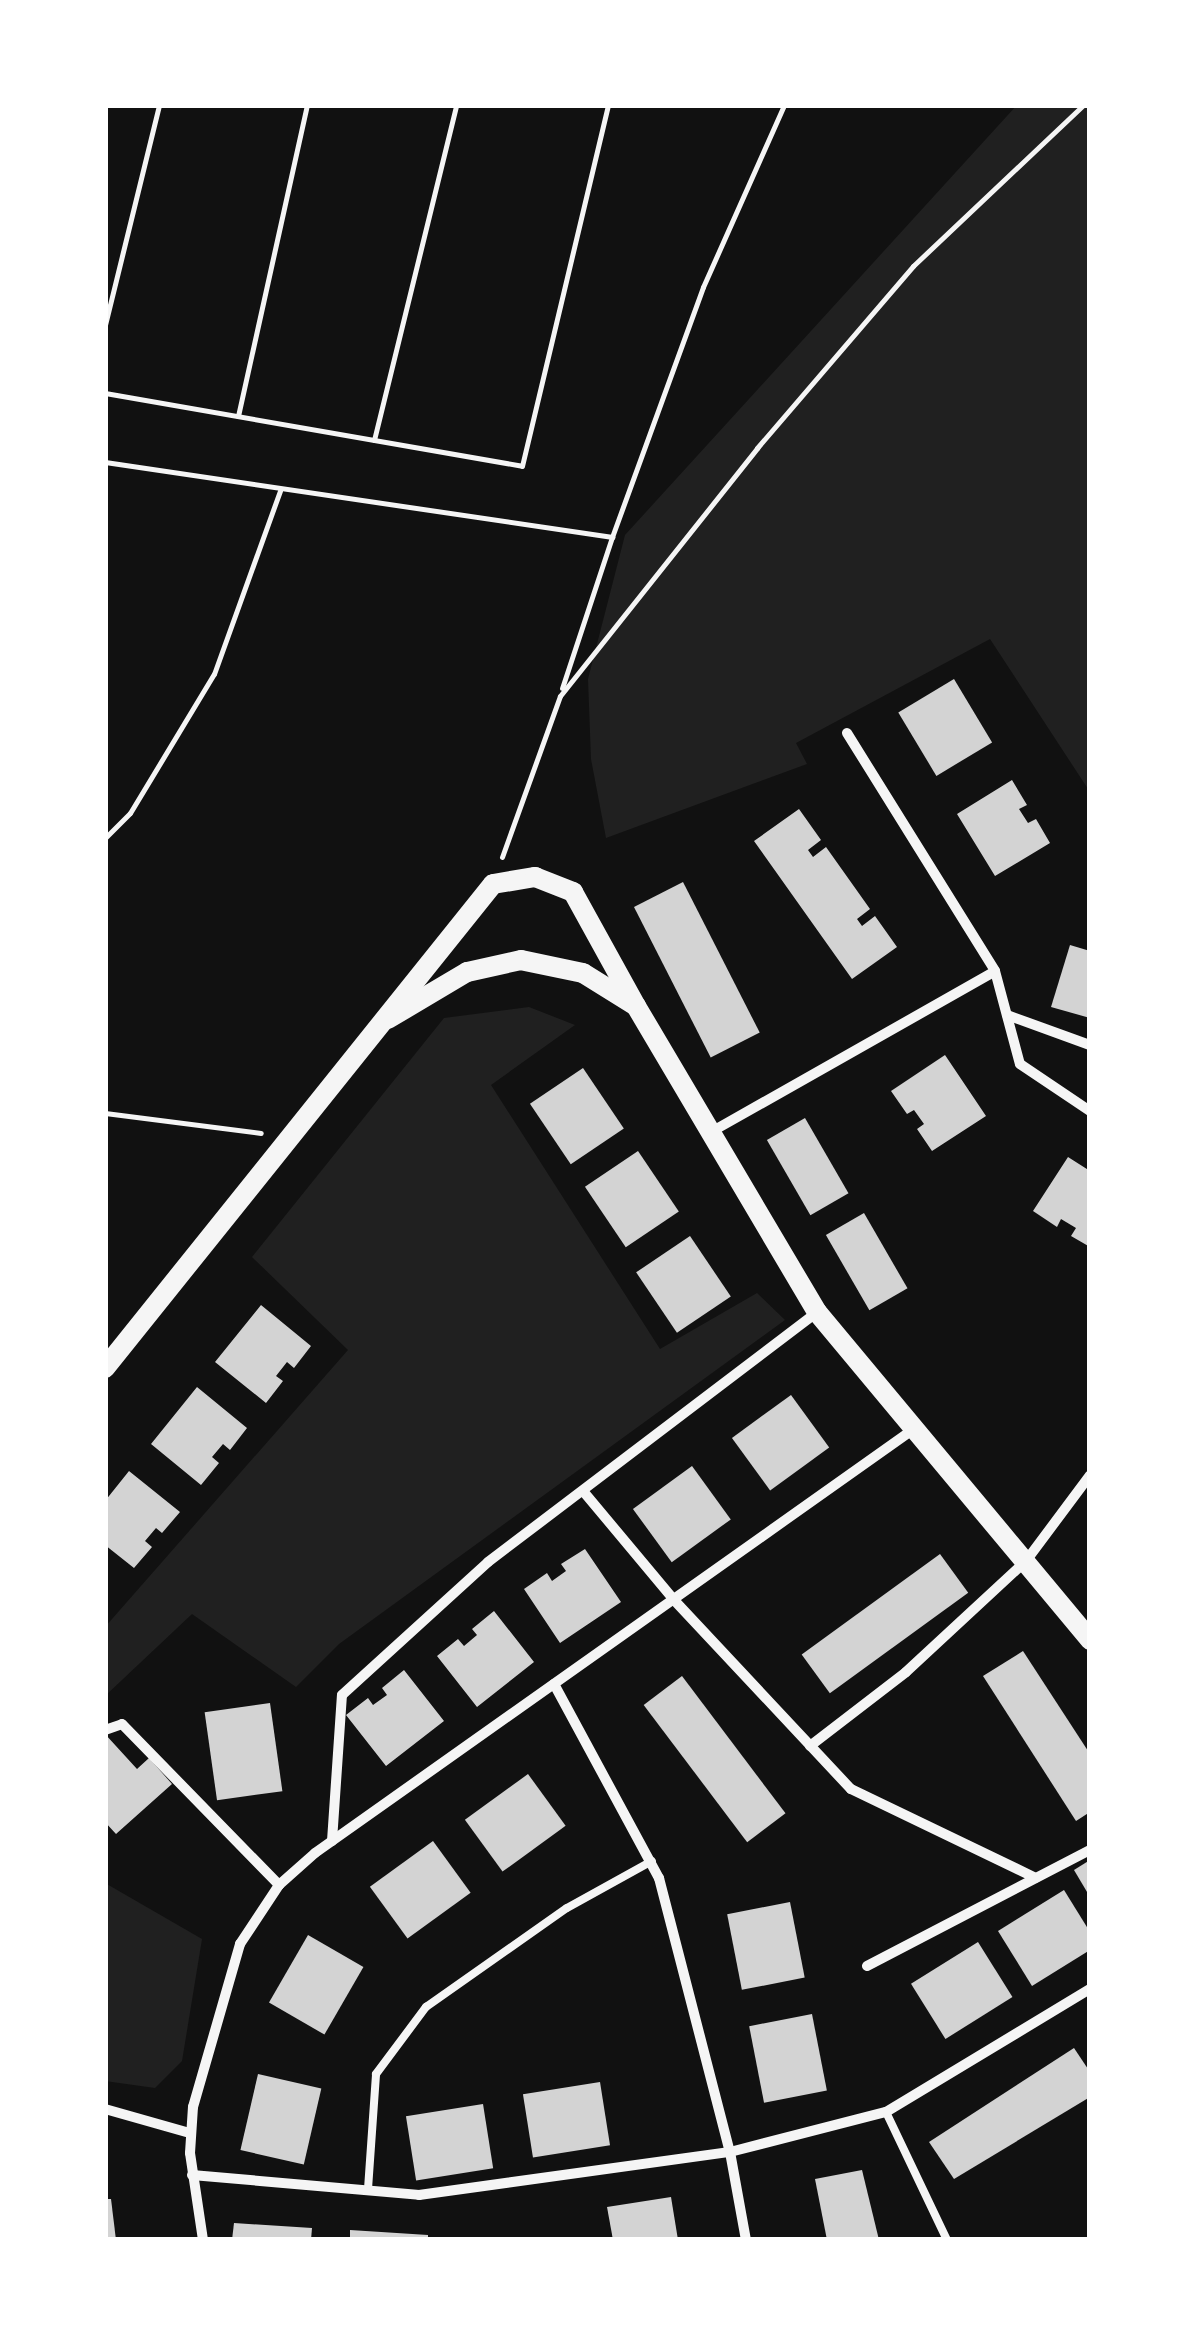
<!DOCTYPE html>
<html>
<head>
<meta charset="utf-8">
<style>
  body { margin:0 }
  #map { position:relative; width:1195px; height:2345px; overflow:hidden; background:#111; font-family:Montserrat,sans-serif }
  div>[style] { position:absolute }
  .green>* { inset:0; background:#202020 }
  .building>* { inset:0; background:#d3d3d3; transform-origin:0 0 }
  .path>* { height:5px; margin:-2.5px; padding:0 2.5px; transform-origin:2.5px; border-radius:2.5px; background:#f5f5f5 }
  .service>* { height:8px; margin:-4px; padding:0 4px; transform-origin:4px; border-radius:4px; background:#f5f5f5 }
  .minor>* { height:10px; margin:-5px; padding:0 5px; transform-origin:5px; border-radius:5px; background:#f5f5f5 }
  .secondary>* { height:20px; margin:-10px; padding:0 10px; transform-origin:10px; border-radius:10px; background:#f5f5f5 }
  span { translate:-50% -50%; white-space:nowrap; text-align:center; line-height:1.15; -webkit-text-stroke:10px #fff; paint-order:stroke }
  .frame { position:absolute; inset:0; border:108px solid #fff; pointer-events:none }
</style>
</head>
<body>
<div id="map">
  <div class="green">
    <i style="clip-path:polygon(1017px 105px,1090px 105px,1090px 792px,990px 639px,796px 743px,807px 764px,606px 838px,591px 759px,588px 679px,625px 535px)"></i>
    <i style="clip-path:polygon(529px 1007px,575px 1025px,491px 1085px,660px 1349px,757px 1293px,785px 1320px,339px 1644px,296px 1687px,192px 1614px,105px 1696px,105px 1627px,348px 1350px,252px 1257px,444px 1018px)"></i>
    <i style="clip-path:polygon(105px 1883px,202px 1939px,182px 2061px,155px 2088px,105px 2081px)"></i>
  </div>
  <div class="building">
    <i style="left:954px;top:679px;width:74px;height:65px;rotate:59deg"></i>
    <i style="clip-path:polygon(1012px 780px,1027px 805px,1019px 809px,1028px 823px,1036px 819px,1050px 843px,995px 876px,957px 814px)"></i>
    <i style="clip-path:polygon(799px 809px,821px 840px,808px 850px,813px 857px,826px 847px,870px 909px,857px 919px,862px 926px,875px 916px,897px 947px,852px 979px,754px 841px)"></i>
    <i style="left:683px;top:882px;width:169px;height:55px;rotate:63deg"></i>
    <i style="clip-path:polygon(1070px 945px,1090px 951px,1090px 1018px,1051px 1007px)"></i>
    <i style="clip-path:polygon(945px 1055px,986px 1116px,932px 1151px,917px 1129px,924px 1124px,914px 1110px,907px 1114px,891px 1091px)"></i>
    <i style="left:583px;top:1068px;width:73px;height:64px;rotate:56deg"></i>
    <i style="left:805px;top:1118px;width:87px;height:44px;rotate:60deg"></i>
    <i style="left:638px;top:1151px;width:73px;height:64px;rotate:56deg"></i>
    <i style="clip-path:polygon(1068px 1157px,1090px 1171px,1090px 1247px,1071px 1236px,1076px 1228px,1061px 1219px,1057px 1227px,1033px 1211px)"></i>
    <i style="left:864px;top:1213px;width:87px;height:44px;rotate:60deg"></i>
    <i style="left:690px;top:1236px;width:73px;height:65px;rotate:56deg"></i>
    <i style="clip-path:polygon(261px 1305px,311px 1346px,294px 1368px,287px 1362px,276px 1376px,283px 1381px,266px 1403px,215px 1362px)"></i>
    <i style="clip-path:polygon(197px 1387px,247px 1428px,230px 1450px,223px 1444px,212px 1457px,219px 1463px,201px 1485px,151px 1444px)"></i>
    <i style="left:791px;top:1395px;width:65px;height:73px;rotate:54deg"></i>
    <i style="left:692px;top:1466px;width:66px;height:73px;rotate:54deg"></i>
    <i style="clip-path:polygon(129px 1471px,180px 1512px,162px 1533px,156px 1528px,145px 1541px,152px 1547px,134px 1568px,105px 1545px,105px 1501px)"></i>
    <i style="clip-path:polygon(585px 1549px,621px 1602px,560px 1643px,524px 1589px,547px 1573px,552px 1581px,566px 1571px,561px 1564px)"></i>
    <i style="left:940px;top:1554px;width:48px;height:171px;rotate:54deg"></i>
    <i style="clip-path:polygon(494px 1611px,534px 1662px,477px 1707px,437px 1656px,458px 1639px,464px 1646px,477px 1635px,472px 1629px)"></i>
    <i style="clip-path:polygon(1023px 1651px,1090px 1754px,1090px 1812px,1076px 1821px,983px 1676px)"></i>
    <i style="clip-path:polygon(404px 1670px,444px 1721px,386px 1766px,346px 1715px,368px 1698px,373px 1705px,387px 1695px,382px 1688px)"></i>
    <i style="left:682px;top:1676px;width:172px;height:48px;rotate:53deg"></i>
    <i style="left:270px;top:1703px;width:89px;height:66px;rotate:82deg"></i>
    <i style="clip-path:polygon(105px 1734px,137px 1769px,149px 1758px,172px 1784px,116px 1834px,105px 1822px)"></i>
    <i style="left:528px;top:1774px;width:64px;height:78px;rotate:54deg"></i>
    <i style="left:433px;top:1841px;width:64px;height:78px;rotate:54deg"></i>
    <i style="clip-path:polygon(1090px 1860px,1090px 1897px,1074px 1870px)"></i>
    <i style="clip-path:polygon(1064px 1890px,1090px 1932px,1090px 1950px,1032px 1986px,998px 1931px)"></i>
    <i style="left:790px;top:1902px;width:77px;height:64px;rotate:79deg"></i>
    <i style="left:308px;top:1935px;width:64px;height:78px;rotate:30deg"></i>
    <i style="left:978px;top:1942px;width:65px;height:79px;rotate:58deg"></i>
    <i style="left:812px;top:2014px;width:78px;height:64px;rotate:79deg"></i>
    <i style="clip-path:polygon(1074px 2048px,1090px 2072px,1090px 2097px,954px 2179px,929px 2142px)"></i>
    <i style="left:258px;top:2074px;width:65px;height:78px;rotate:13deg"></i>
    <i style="left:600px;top:2082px;width:64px;height:78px;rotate:81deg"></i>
    <i style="left:483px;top:2104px;width:65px;height:78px;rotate:81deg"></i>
    <i style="clip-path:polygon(862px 2170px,879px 2240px,827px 2240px,815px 2179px)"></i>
    <i style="clip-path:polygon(671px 2197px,678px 2240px,613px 2240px,607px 2207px)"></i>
    <i style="clip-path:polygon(105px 2199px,111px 2199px,116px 2240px,105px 2240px)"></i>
    <i style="clip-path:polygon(234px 2223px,312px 2228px,311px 2240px,232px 2240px)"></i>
    <i style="clip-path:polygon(350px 2230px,428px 2235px,428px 2240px,350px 2240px)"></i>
  </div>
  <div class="path">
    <i style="left:105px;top:325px;width:227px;rotate:-76.2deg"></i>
    <i style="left:105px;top:393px;width:423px;rotate:9.9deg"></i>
    <i style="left:522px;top:466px;width:371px;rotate:-76.6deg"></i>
    <i style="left:238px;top:416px;width:319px;rotate:-77.5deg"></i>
    <i style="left:374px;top:440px;width:345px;rotate:-76.2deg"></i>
    <i style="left:105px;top:462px;width:513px;rotate:8.41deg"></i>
    <i style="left:612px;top:537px;width:159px;rotate:108.3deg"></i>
    <i style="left:612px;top:537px;width:266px;rotate:-70deg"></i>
    <i style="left:703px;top:287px;width:199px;rotate:-66deg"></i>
    <i style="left:105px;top:838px;width:35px;rotate:-45deg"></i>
    <i style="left:130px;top:813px;width:162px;rotate:-58.9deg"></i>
    <i style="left:214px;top:674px;width:195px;rotate:-70.2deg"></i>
    <i style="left:502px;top:857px;width:171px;rotate:-70.2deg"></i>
    <i style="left:560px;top:696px;width:317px;rotate:-51.5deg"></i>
    <i style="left:757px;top:448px;width:240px;rotate:-49.4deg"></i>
    <i style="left:913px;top:266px;width:234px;rotate:-43.4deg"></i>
    <i style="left:105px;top:1113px;width:157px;rotate:7.3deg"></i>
  </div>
  <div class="service">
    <i style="left:886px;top:2112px;width:142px;rotate:64.5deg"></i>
    <i style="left:368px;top:2189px;width:115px;rotate:-86deg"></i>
    <i style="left:376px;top:2074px;width:84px;rotate:-53.3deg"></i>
    <i style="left:426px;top:2007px;width:172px;rotate:-35.1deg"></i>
    <i style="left:567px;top:1908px;width:97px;rotate:-28.9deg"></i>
  </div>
  <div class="minor">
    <i style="left:847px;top:733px;width:280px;rotate:58.1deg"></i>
    <i style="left:995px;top:971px;width:96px;rotate:75deg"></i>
    <i style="left:1020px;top:1064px;width:84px;rotate:33.9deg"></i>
    <i style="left:1007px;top:1015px;width:88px;rotate:19.9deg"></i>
    <i style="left:711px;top:1132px;width:326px;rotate:-29.5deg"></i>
    <i style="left:583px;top:1491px;width:142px;rotate:50.1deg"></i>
    <i style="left:674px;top:1600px;width:259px;rotate:46.9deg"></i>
    <i style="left:851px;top:1789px;width:205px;rotate:25.7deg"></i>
    <i style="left:554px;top:1684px;width:221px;rotate:61.6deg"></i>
    <i style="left:659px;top:1878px;width:283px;rotate:75.5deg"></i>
    <i style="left:730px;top:2152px;width:89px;rotate:79.7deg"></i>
    <i style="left:105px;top:1730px;width:18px;rotate:-19deg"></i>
    <i style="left:122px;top:1724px;width:225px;rotate:45.7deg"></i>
    <i style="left:810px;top:1746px;width:121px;rotate:-37.6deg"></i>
    <i style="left:906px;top:1672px;width:163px;rotate:-42.8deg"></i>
    <i style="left:1026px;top:1561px;width:107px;rotate:-53.3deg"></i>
    <i style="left:332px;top:1841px;width:146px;rotate:-86.1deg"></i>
    <i style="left:342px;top:1695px;width:197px;rotate:-42.3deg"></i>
    <i style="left:488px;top:1562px;width:413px;rotate:-37.2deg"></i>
    <i style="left:867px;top:1966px;width:251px;rotate:-27.5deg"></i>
    <i style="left:105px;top:2109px;width:88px;rotate:15.8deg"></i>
    <i style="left:192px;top:2175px;width:228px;rotate:5deg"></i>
    <i style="left:419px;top:2195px;width:314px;rotate:-7.9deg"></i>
    <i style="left:730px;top:2152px;width:161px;rotate:-14.4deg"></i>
    <i style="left:886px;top:2112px;width:238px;rotate:-31.1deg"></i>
    <i style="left:203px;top:2240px;width:88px;rotate:-98.5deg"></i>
    <i style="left:190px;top:2153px;width:46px;rotate:-86.3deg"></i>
    <i style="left:193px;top:2107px;width:170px;rotate:-73.9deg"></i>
    <i style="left:240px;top:1944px;width:71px;rotate:-56.5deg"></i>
    <i style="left:279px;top:1885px;width:48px;rotate:-41.6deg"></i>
    <i style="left:315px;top:1853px;width:730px;rotate:-35.3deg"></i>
  </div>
  <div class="secondary">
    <i style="left:636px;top:1006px;width:356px;rotate:59.4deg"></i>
    <i style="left:817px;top:1312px;width:427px;rotate:50.2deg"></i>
    <i style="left:105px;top:1368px;width:620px;rotate:-51.28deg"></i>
    <i style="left:493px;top:884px;width:43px;rotate:-9.5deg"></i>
    <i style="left:535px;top:877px;width:41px;rotate:21.5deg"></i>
    <i style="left:573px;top:892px;width:130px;rotate:61.1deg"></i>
    <i style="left:636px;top:1006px;width:62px;rotate:-148.1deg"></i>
    <i style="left:583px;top:973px;width:63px;rotate:-168.2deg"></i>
    <i style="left:521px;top:960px;width:55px;rotate:167.5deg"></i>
    <i style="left:467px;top:972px;width:92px;rotate:149.3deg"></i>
  </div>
  <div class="frame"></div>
</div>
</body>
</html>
